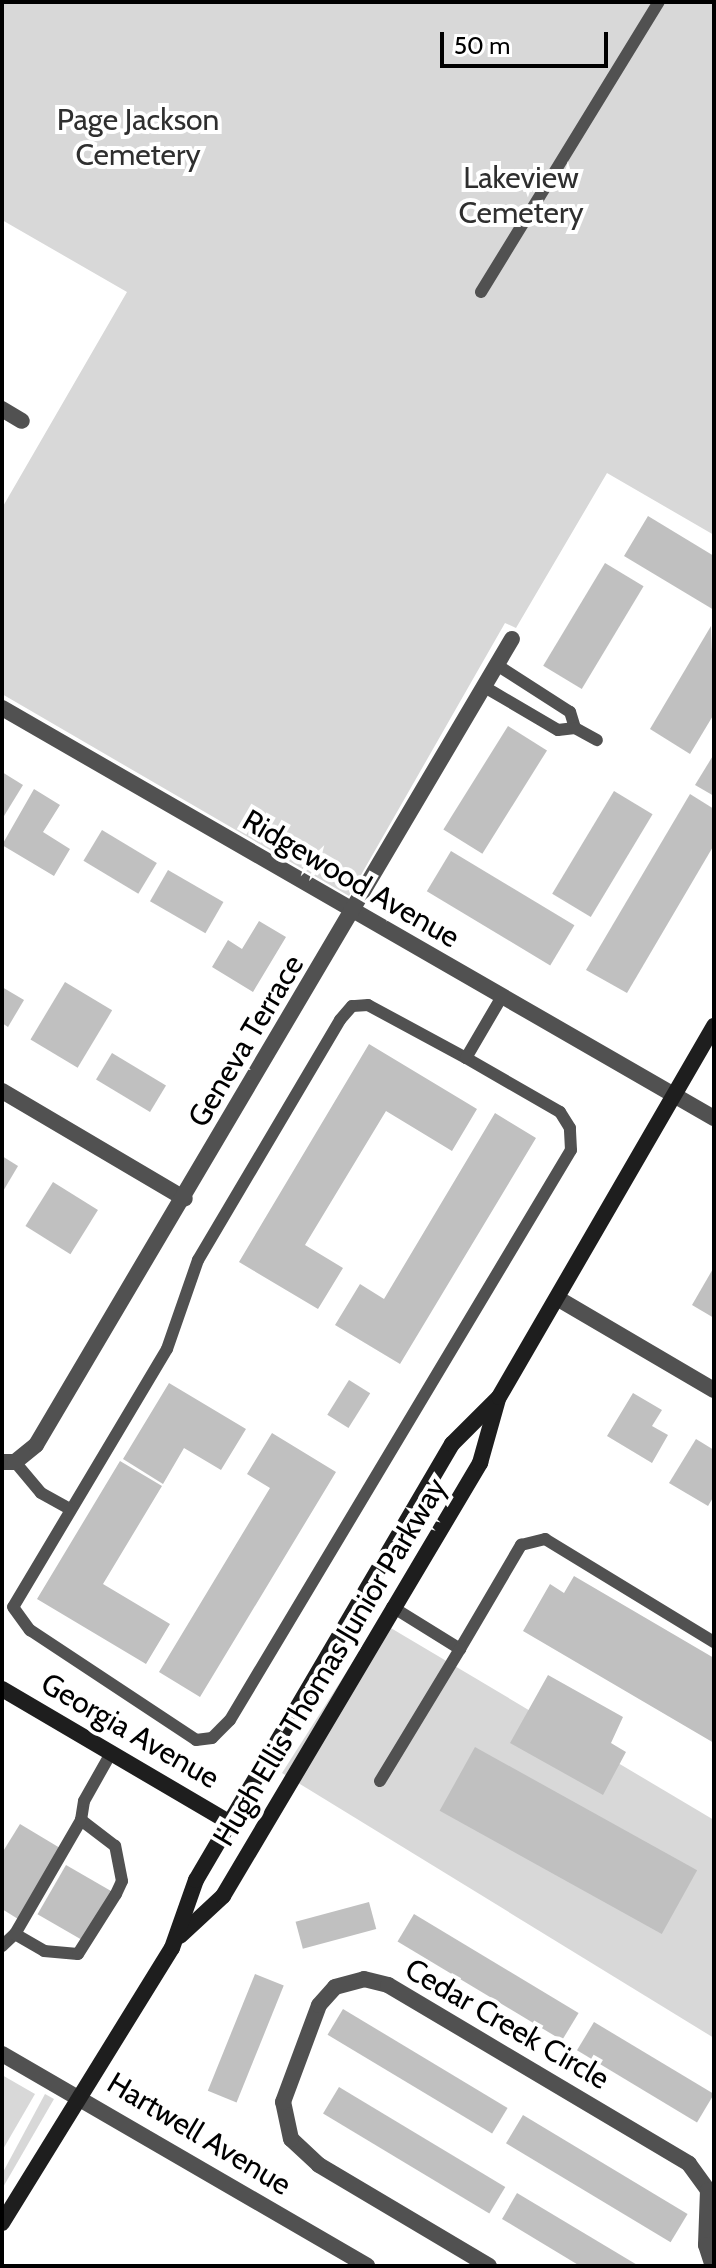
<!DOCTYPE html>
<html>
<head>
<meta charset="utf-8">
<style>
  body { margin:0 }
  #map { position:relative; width:716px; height:2268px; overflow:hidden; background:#fff; font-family:Cabin,sans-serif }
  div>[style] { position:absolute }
  .green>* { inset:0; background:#d8d8d8 }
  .building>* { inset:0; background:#c0c0c0; transform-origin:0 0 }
  .lane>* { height:12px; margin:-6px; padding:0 6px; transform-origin:6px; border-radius:6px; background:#515151 }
  .street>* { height:16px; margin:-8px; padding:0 8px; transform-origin:8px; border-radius:8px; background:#515151 }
  .secondary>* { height:16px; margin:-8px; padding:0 8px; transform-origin:8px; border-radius:8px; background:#1e1e1e }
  span { translate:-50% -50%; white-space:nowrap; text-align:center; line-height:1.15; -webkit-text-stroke:8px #fff; paint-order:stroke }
  .park-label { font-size:30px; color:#2f2f2f }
  .street-label { font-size:30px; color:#000 }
  .frame { position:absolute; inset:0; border:4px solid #000; pointer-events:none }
  .scale { position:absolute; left:440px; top:32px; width:168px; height:36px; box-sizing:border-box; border:4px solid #000; border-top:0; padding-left:10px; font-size:24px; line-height:28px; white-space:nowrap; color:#000; -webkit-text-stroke:6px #fff; paint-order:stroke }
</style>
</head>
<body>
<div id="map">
  <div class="green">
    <i style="clip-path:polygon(2px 2px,714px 2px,714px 535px,607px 473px,516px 628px,505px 623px,349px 896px,2px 694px,2px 508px,127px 292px,2px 220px)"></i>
    <i style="clip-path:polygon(379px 1621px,714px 1820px,714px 2038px,282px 1773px)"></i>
    <i style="clip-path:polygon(2px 2075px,35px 2094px,2px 2151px)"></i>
    <i style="clip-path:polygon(45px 2094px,54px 2099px,2px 2189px,2px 2174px)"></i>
  </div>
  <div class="building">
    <i style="clip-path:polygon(648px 516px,714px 556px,714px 610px,624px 556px)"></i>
    <i style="left:605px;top:563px;width:45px;height:120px;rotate:31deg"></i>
    <i style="clip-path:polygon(711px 626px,714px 714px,690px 754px,650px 729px)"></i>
    <i style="left:508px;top:726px;width:46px;height:122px;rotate:32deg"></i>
    <i style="clip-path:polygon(714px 754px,714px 796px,695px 785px)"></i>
    <i style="clip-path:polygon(2px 772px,23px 785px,4px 816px,2px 814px)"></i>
    <i style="clip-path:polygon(34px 789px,60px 805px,43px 832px,70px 849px,54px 876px,2px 845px)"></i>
    <i style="left:614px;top:791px;width:45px;height:120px;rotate:31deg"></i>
    <i style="clip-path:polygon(690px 794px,714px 809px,714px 845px,627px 993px,586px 970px)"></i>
    <i style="left:102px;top:830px;width:64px;height:36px;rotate:31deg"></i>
    <i style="left:451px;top:851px;width:144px;height:47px;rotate:31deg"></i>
    <i style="left:168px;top:870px;width:64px;height:36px;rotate:30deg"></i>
    <i style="clip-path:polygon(259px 921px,286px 937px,253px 992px,212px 967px,228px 940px,242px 949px)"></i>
    <i style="left:65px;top:982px;width:55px;height:67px;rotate:31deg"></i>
    <i style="clip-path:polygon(2px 987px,24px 1000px,8px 1027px,2px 1023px)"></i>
    <i style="clip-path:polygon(369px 1044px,477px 1109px,452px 1151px,386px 1111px,305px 1245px,343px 1268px,318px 1309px,239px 1262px)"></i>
    <i style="left:112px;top:1053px;width:63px;height:31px;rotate:31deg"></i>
    <i style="clip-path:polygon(495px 1113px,536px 1138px,400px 1364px,335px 1325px,360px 1284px,384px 1299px)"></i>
    <i style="clip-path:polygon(2px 1156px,18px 1166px,2px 1193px)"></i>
    <i style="left:53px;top:1182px;width:53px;height:52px;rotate:32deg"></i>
    <i style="clip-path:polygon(714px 1267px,714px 1318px,692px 1305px)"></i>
    <i style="left:349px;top:1380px;width:25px;height:41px;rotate:32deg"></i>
    <i style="clip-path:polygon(169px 1383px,246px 1429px,221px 1470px,184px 1448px,163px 1484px,123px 1459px)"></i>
    <i style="clip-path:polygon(633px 1393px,662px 1410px,652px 1426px,668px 1435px,652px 1463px,607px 1436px)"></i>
    <i style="clip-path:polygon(272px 1433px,336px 1472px,200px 1697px,159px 1672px,270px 1488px,247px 1474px)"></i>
    <i style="clip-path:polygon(696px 1439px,714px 1450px,714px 1496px,708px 1506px,669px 1483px)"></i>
    <i style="clip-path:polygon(120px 1461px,162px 1486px,103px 1584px,170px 1624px,146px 1664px,37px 1599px)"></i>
    <i style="clip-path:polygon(574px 1576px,714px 1658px,714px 1743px,523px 1631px,550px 1584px,564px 1593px)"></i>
    <i style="clip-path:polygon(548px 1675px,623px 1717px,611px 1743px,626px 1752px,603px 1795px,510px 1743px)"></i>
    <i style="left:475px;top:1747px;width:254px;height:73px;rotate:29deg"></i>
    <i style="clip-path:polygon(20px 1824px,60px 1848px,18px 1919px,2px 1909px,2px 1853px)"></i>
    <i style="left:66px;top:1865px;width:53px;height:57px;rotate:30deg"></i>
    <i style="left:369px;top:1902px;width:28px;height:76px;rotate:75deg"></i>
    <i style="left:414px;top:1914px;width:192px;height:32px;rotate:31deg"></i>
    <i style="left:255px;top:1974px;width:31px;height:126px;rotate:22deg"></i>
    <i style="left:343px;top:2009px;width:192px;height:30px;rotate:31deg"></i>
    <i style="left:594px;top:2022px;width:140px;height:33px;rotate:31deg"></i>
    <i style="left:339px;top:2087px;width:194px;height:31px;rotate:31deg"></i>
    <i style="left:523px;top:2115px;width:192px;height:33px;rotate:31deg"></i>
    <i style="clip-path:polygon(517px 2193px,639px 2266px,580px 2266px,502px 2219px)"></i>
  </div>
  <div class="lane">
    <i style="left:481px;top:292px;width:340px;rotate:-58.5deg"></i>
    <i style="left:488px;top:689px;width:81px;rotate:30.4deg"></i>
    <i style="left:558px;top:730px;width:17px;rotate:-7deg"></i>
    <i style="left:575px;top:728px;width:17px;rotate:-107deg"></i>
    <i style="left:570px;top:712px;width:83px;rotate:-147.3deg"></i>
    <i style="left:575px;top:728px;width:25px;rotate:29deg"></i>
    <i style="left:466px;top:1058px;width:111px;rotate:-151.6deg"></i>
    <i style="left:368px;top:1005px;width:16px;rotate:176deg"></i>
    <i style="left:352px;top:1006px;width:18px;rotate:131deg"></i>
    <i style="left:340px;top:1020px;width:279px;rotate:120.6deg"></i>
    <i style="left:198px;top:1260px;width:94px;rotate:109.2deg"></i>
    <i style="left:167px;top:1349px;width:300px;rotate:120.8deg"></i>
    <i style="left:13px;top:1607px;width:29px;rotate:54deg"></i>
    <i style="left:30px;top:1630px;width:199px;rotate:33.5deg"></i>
    <i style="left:196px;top:1740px;width:16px;rotate:-7deg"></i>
    <i style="left:212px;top:1738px;width:25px;rotate:-45deg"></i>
    <i style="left:230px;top:1720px;width:664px;rotate:-59.11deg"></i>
    <i style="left:571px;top:1150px;width:22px;rotate:-93deg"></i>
    <i style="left:570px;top:1128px;width:19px;rotate:-122deg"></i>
    <i style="left:560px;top:1112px;width:108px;rotate:-150.1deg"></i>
    <i style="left:466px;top:1058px;width:69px;rotate:-59.7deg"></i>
    <i style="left:15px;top:1462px;width:40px;rotate:50deg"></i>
    <i style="left:41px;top:1493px;width:33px;rotate:29deg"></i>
    <i style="left:394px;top:1608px;width:78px;rotate:31.8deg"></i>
    <i style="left:460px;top:1649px;width:121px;rotate:-59.6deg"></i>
    <i style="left:521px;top:1545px;width:25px;rotate:-14deg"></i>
    <i style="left:545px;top:1539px;width:198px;rotate:31.4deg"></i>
    <i style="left:380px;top:1781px;width:154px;rotate:-58.8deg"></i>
    <i style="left:15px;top:1934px;width:132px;rotate:-59.9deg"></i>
    <i style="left:2px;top:1946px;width:18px;rotate:-43deg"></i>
    <i style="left:15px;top:1934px;width:34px;rotate:30deg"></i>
    <i style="left:44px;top:1951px;width:34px;rotate:5deg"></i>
    <i style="left:78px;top:1954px;width:71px;rotate:-57.7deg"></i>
    <i style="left:116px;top:1894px;width:14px;rotate:-65deg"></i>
    <i style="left:122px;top:1881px;width:36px;rotate:-101deg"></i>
    <i style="left:115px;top:1846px;width:43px;rotate:-142.6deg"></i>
    <i style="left:81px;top:1820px;width:19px;rotate:-81deg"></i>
    <i style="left:84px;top:1801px;width:55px;rotate:-60.6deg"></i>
  </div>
  <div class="street">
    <i style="left:2px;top:409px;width:23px;rotate:31deg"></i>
    <i style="left:2px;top:708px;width:822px;rotate:29.94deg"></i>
    <i style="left:2px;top:1091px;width:212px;rotate:30.5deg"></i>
    <i style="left:557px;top:1298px;width:182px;rotate:30.4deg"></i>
    <i style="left:2px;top:1462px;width:13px"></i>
    <i style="left:15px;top:1462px;width:27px;rotate:-39deg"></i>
    <i style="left:36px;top:1445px;width:936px;rotate:-59.44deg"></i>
    <i style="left:2px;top:2054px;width:422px;rotate:30.1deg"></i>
    <i style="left:489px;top:2266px;width:198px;rotate:-149.3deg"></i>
    <i style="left:319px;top:2165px;width:38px;rotate:-137deg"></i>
    <i style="left:291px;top:2139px;width:38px;rotate:-102deg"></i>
    <i style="left:283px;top:2102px;width:103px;rotate:-69.6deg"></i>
    <i style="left:319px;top:2005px;width:24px;rotate:-48deg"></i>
    <i style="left:335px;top:1987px;width:30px;rotate:-15deg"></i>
    <i style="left:364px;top:1979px;width:25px;rotate:14deg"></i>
    <i style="left:388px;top:1985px;width:350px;rotate:30.7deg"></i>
    <i style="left:689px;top:2164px;width:32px;rotate:54deg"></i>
    <i style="left:708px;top:2190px;width:55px;rotate:92.1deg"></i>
    <i style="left:706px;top:2245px;width:22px;rotate:72deg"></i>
  </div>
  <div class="secondary">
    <i style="left:2px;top:1689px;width:263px;rotate:30.4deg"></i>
    <i style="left:180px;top:1936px;width:59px;rotate:-42.9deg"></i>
    <i style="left:223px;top:1896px;width:335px;rotate:-59.3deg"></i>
    <i style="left:394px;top:1608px;width:169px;rotate:-59.3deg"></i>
    <i style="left:480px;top:1463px;width:66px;rotate:-74.3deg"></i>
    <i style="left:2px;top:2223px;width:323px;rotate:-58.3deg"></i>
    <i style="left:172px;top:1948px;width:72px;rotate:-70.6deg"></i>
    <i style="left:196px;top:1880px;width:506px;rotate:-59.58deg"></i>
    <i style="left:452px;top:1444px;width:66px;rotate:-45deg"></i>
    <i style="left:499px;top:1397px;width:429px;rotate:-59.9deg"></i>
  </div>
  <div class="park-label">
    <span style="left:138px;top:137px">Page Jackson<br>Cemetery</span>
    <span style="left:521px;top:195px">Lakeview<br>Cemetery</span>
  </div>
  <div class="street-label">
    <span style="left:351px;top:879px;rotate:30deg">Ridgewood Avenue</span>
    <span style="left:246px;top:1041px;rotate:-59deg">Geneva Terrace</span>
    <span style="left:330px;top:1662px;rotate:-59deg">Hugh Ellis Thomas Junior Parkway</span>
    <span style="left:130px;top:1731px;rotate:30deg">Georgia Avenue</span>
    <span style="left:507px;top:2024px;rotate:30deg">Cedar Creek Circle</span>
    <span style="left:199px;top:2134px;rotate:31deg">Hartwell Avenue</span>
  </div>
  <div class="frame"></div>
  <div class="scale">50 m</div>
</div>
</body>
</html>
